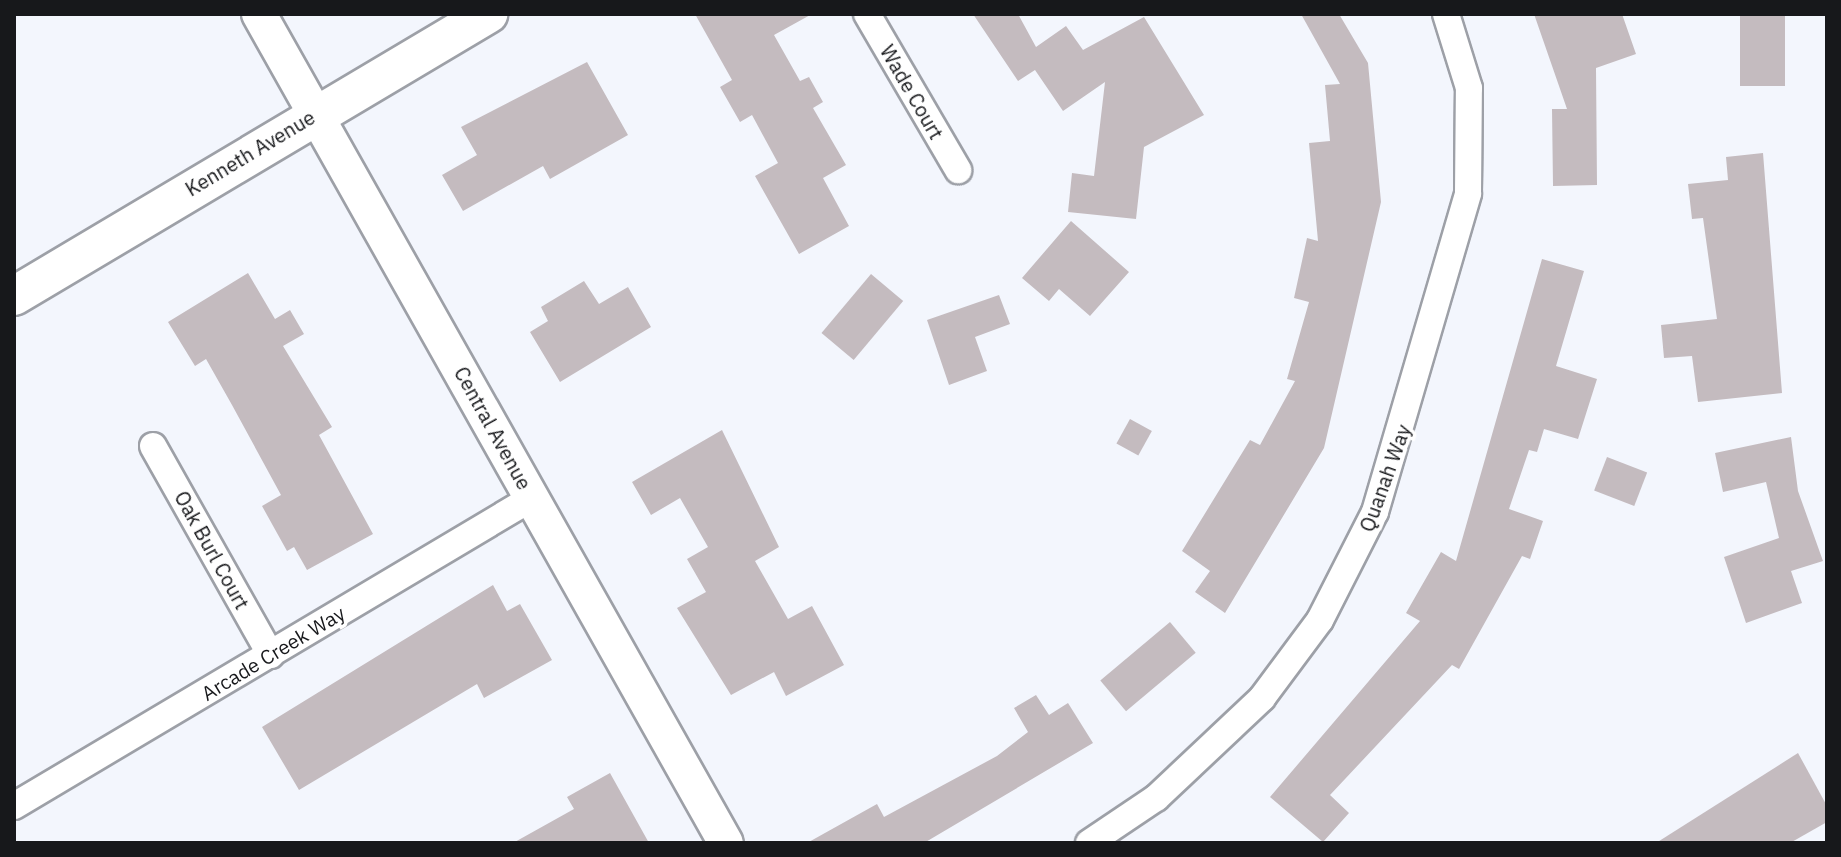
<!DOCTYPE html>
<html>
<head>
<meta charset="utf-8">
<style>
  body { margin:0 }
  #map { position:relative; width:1841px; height:857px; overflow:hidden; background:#f3f6fd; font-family:"IBM Plex Sans",sans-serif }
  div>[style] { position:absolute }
  .building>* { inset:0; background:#c4bbbf; transform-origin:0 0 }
  .roads { filter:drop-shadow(2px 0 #9da0a7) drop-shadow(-2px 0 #9da0a7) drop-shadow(0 2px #9da0a7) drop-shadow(0 -2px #9da0a7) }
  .minor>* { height:26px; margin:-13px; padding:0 13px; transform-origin:13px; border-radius:13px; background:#fff }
  .tertiary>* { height:34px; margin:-17px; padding:0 17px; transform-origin:17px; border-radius:17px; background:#fff }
  .secondary>* { height:38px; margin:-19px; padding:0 19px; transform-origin:19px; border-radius:19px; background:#fff }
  span { translate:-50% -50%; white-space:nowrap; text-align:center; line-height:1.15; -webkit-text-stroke:7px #fff; paint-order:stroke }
  .street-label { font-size:20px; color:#17181b }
  .frame { position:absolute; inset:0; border:16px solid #17181b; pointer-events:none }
</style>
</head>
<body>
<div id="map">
  <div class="building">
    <i style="clip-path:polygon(695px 14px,812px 14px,774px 35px,800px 81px,809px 77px,823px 102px,813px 108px,846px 165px,823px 178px,849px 226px,799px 254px,755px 176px,778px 163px,752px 115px,740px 122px,720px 87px,732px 80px)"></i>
    <i style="clip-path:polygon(973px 14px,1018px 14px,1036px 47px,1066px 26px,1083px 50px,1144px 17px,1204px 115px,1144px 147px,1136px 219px,1068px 212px,1072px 173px,1094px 176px,1105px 82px,1063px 111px,1035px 70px,1018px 81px)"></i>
    <i style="clip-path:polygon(1301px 14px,1339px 14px,1368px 63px,1381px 202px,1324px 448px,1225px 613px,1195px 592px,1210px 571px,1182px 551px,1250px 440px,1260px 445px,1295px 381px,1287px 379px,1309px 302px,1294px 298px,1307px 238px,1318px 241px,1309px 143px,1330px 141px,1325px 85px,1340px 84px)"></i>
    <i style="clip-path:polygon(1534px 14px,1622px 14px,1636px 54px,1596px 68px,1597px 185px,1553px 186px,1552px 109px,1567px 109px)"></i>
    <i style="left:1740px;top:14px;width:45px;height:72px"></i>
    <i style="clip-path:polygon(587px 62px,628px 135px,550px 179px,543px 166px,463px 211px,442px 175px,477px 155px,461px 127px)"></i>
    <i style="clip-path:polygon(1763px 153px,1782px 393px,1698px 402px,1692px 356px,1664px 358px,1661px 325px,1717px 319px,1703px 218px,1692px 219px,1688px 184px,1728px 180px,1726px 157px)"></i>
    <i style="clip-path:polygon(1071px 221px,1129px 272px,1090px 316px,1059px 289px,1049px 301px,1022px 278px)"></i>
    <i style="clip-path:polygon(1542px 259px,1584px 271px,1556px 366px,1597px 379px,1578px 439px,1544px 429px,1537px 452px,1529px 450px,1509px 509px,1543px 521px,1530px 559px,1522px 556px,1459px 669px,1452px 665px,1330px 795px,1349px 813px,1323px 842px,1270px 797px,1420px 621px,1406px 613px,1441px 552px,1456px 561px)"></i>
    <i style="clip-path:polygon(248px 273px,275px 319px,290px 310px,304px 334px,283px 346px,332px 427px,319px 435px,373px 534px,307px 570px,294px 547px,287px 551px,262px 506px,281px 495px,232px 405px,206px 359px,195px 366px,168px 322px)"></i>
    <i style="left:871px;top:274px;width:42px;height:77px;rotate:40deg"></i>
    <i style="clip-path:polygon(584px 281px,599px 304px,628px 287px,651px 327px,560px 382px,530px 332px,548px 321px,541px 307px)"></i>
    <i style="clip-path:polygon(999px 295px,1010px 324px,975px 337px,987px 371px,949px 385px,927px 320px)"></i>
    <i style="left:1130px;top:419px;width:25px;height:28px;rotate:29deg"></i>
    <i style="clip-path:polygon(722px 430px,779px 547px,755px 561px,788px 619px,812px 606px,844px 665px,786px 696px,774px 672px,731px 695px,677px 608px,706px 592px,687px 559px,708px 547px,680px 498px,651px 515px,632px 482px)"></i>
    <i style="clip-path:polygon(1791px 437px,1798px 491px,1823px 561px,1791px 571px,1802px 603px,1746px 623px,1724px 557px,1779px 538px,1766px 482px,1723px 492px,1715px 453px)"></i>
    <i style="left:1607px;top:457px;width:43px;height:36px;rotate:21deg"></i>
    <i style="clip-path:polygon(493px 585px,507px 611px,520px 604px,552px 660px,484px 698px,477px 684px,299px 790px,262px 727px)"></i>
    <i style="left:1170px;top:622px;width:40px;height:91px;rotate:50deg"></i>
    <i style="clip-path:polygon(1036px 695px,1049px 715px,1068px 703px,1093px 743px,924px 843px,807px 843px,877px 804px,884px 817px,997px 756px,1028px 732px,1014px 708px)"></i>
    <i style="clip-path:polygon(1798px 753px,1827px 806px,1827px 822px,1790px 843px,1656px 843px)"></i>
    <i style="clip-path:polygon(610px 773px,649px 843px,513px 843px,574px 809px,567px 797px)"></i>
  </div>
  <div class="roads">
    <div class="minor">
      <i style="left:867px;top:14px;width:181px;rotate:59.7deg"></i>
      <i style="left:153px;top:446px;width:240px;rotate:60.6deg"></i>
      <i style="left:14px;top:806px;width:603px;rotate:-30.74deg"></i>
      <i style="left:1089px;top:843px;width:81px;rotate:-33.9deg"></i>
      <i style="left:1156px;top:798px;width:146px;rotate:-43.3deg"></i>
      <i style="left:1262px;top:698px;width:97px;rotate:-53.4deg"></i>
      <i style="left:1320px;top:620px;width:121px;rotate:-63deg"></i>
      <i style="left:1375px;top:512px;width:332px;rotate:-73.7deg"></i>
      <i style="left:1468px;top:193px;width:105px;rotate:-89.5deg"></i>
      <i style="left:1469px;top:88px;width:77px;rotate:-107.3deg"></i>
    </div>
    <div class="tertiary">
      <i style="left:259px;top:14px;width:951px;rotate:60.61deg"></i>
    </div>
    <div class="secondary">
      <i style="left:14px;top:296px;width:552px;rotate:-30.75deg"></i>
    </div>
  </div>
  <div class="street-label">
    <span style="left:912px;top:92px;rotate:60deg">Wade Court</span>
    <span style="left:250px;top:153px;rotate:-31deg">Kenneth Avenue</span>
    <span style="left:493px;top:428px;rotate:61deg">Central Avenue</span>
    <span style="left:1385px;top:478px;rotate:-70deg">Quanah Way</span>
    <span style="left:212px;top:550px;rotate:61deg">Oak Burl Court</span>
    <span style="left:273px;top:653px;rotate:-31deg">Arcade Creek Way</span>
  </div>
  <div class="frame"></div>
</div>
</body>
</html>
